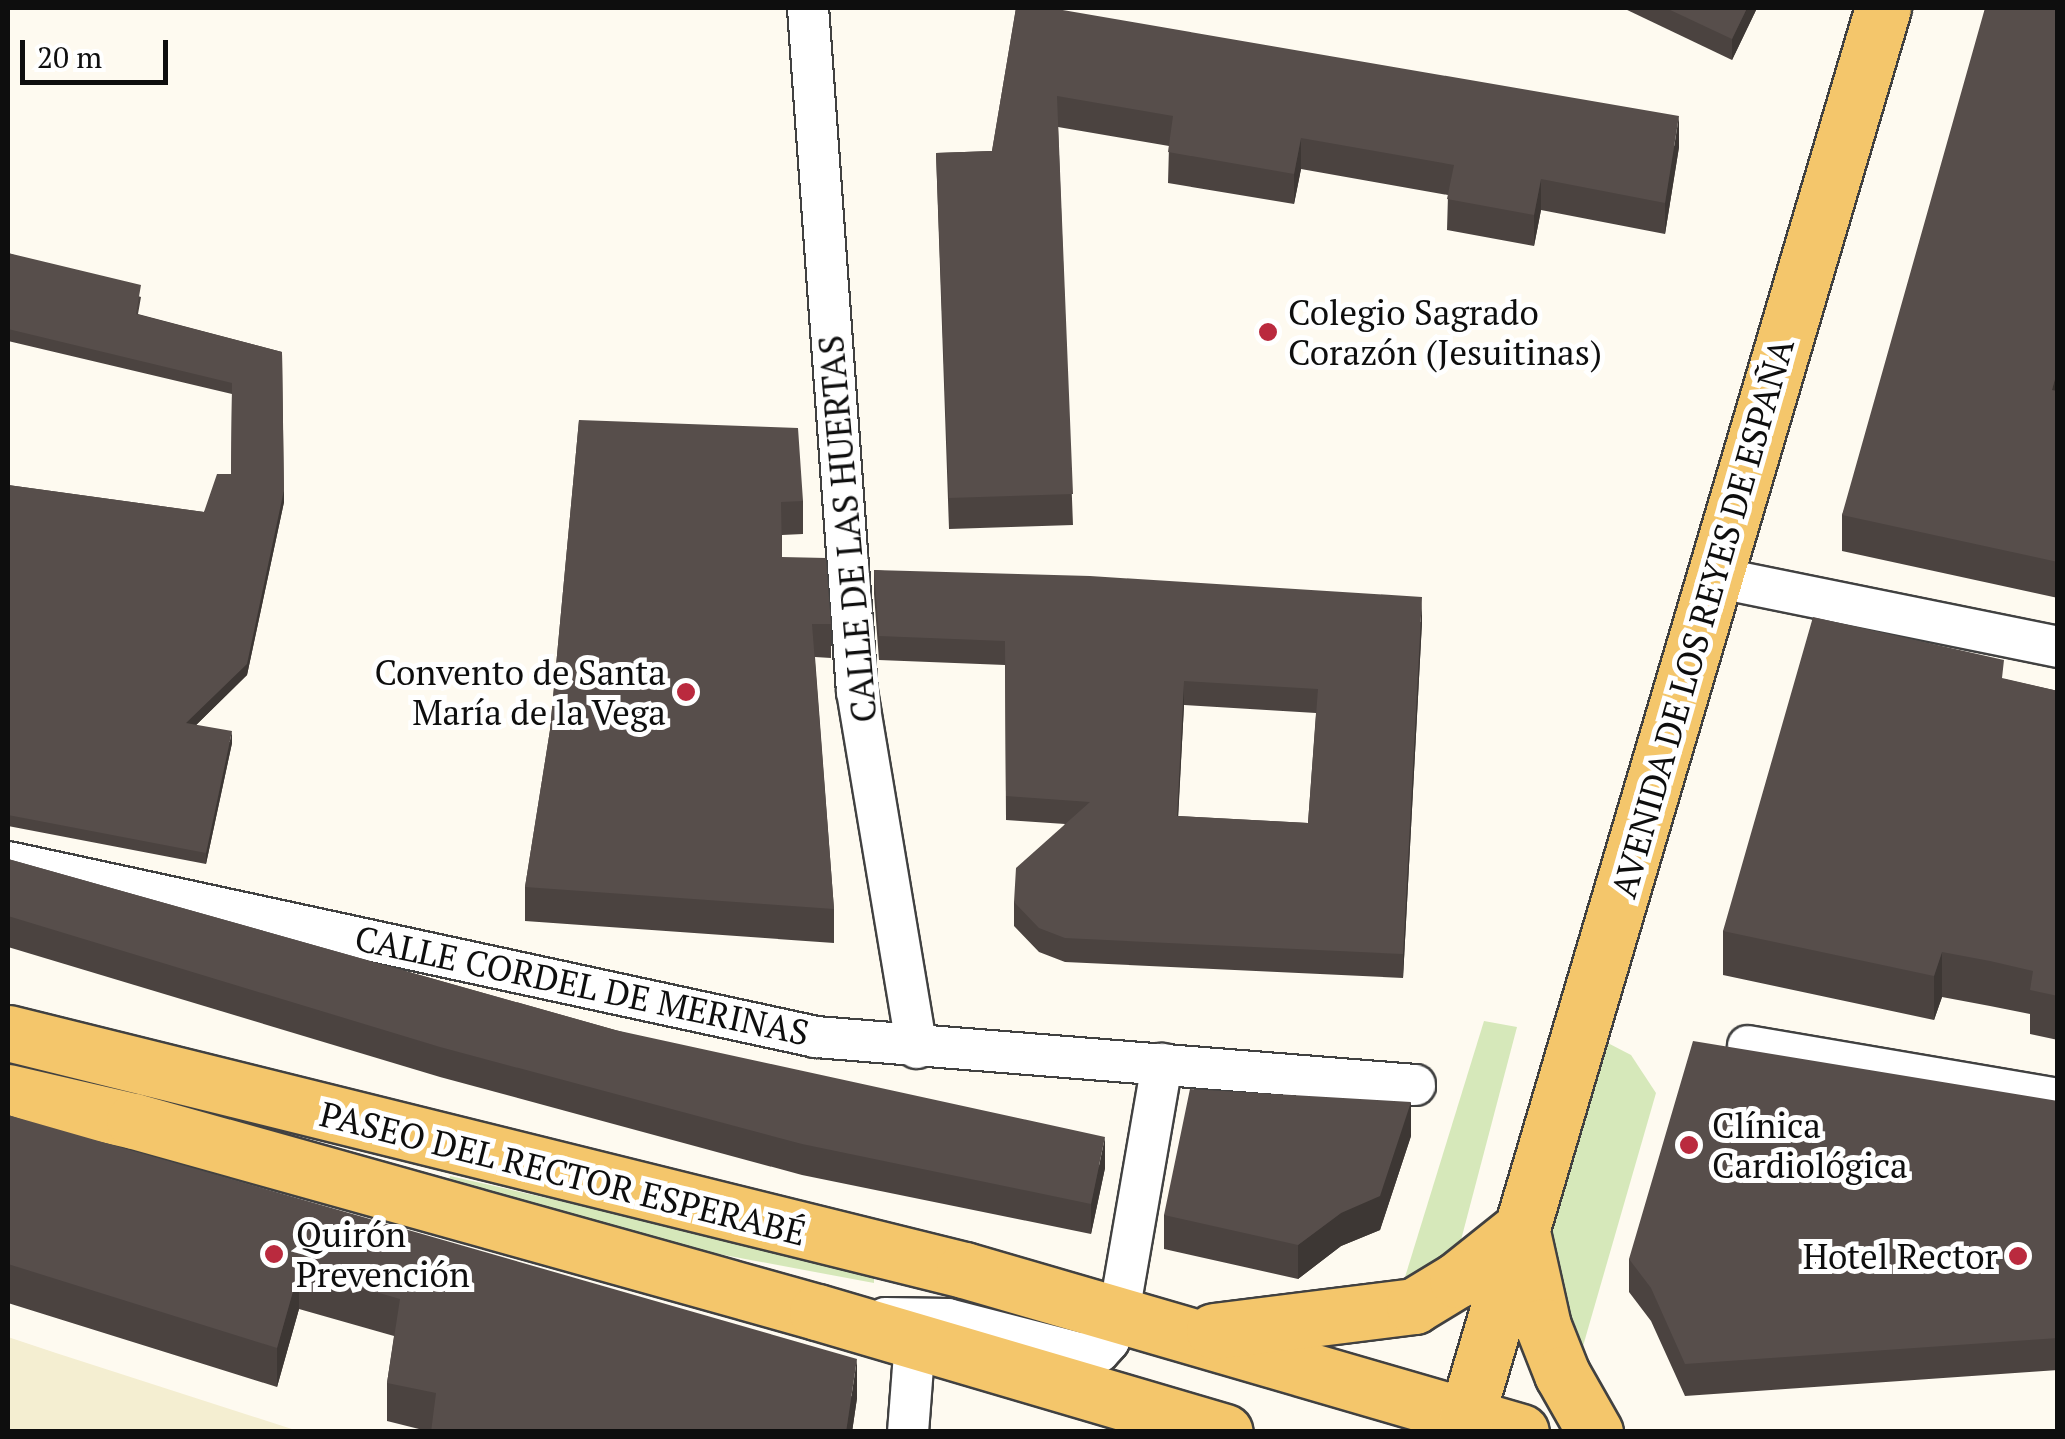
<!DOCTYPE html>
<html>
<head>
<meta charset="utf-8">
<style>
  body { margin:0 }
  #map { position:relative; width:2065px; height:1439px; overflow:hidden; background:#fefaf0; font-family:"PT Serif",serif }
  div>[style] { position:absolute }
  .farmland>* { inset:0; background:#f4eed1 }
  .green>* { inset:0; background:#d6e8ba }
  .roads { filter:drop-shadow(2px 0 #414141) drop-shadow(-2px 0 #414141) drop-shadow(0 2px #414141) drop-shadow(0 -2px #414141) }
  .street>* { height:40px; margin:-20px; padding:0 20px; transform-origin:20px; border-radius:20px; background:#fff }
  .primary>* { height:55px; margin:-27.5px; padding:0 27.5px; transform-origin:27.5px; border-radius:27.5px; background:#f4c66b }
  .wall>* { inset:0; background:#4b4340 }
  .shaded-wall>* { inset:0; background:#3d3734 }
  .building>* { inset:0; background:#574e4b }
  .dots>* { width:28px; height:28px; translate:-50% -50%; box-sizing:border-box; border:5px solid #fff; border-radius:50% }
  span { translate:-50% -50%; white-space:nowrap; text-align:center; line-height:1.15; -webkit-text-stroke:10px #fff; paint-order:stroke }
  .poi-label { font-size:35px; color:#0e0e0e }
  .left { translate:0 -50%; text-align:left }
  .right { translate:-100% -50%; text-align:right }
  .street-label { font-size:35px; color:#0e0e0e }
  .frame { position:absolute; inset:0; border:10px solid #0e0e0e; pointer-events:none }
  .scale { position:absolute; left:20px; top:40px; width:148px; height:45px; box-sizing:border-box; border:5px solid #0e0e0e; border-top:0; padding-left:12px; font-size:30px; line-height:35px; white-space:nowrap; color:#0e0e0e; -webkit-text-stroke:8px #fff; paint-order:stroke }
</style>
</head>
<body>
<div id="map">
  <div class="farmland">
    <i style="clip-path:polygon(8px 1337px,56px 1353px,298px 1431px,8px 1431px)"></i>
  </div>
  <div class="green">
    <i style="clip-path:polygon(1484px 1021px,1517px 1027px,1461px 1240px,1451px 1262px,1401px 1290px)"></i>
    <i style="clip-path:polygon(1602px 1040px,1631px 1055px,1656px 1093px,1579px 1360px,1549px 1269px,1549px 1222px)"></i>
    <i style="clip-path:polygon(450px 1176px,874px 1272px,874px 1283px,697px 1250px,449px 1185px)"></i>
  </div>
  <div class="roads">
    <div class="street">
      <i style="left:808px;top:8px;width:685px;rotate:85.9deg"></i>
      <i style="left:857px;top:691px;width:362px;rotate:80.5deg"></i>
      <i style="left:1714px;top:577px;width:351px;rotate:11.5deg"></i>
      <i style="left:8px;top:862px;width:827px;rotate:12.22deg"></i>
      <i style="left:816px;top:1037px;width:601px;rotate:4.58deg"></i>
      <i style="left:1748px;top:1046px;width:314px;rotate:9.7deg"></i>
      <i style="left:885px;top:1318px;width:63px;rotate:0.9deg"></i>
      <i style="left:948px;top:1319px;width:135px;rotate:14.5deg"></i>
      <i style="left:1079px;top:1353px;width:20px;rotate:-3deg"></i>
      <i style="left:1099px;top:1352px;width:15px;rotate:-48deg"></i>
      <i style="left:1109px;top:1341px;width:30px;rotate:-70deg"></i>
      <i style="left:1119px;top:1313px;width:253px;rotate:-80.2deg"></i>
      <i style="left:908px;top:1432px;width:92px;rotate:-85.6deg"></i>
    </div>
    <div class="primary">
      <i style="left:8px;top:1033px;width:985px;rotate:13.92deg"></i>
      <i style="left:964px;top:1270px;width:580px;rotate:16.22deg"></i>
      <i style="left:8px;top:1092px;width:129px;rotate:13deg"></i>
      <i style="left:134px;top:1121px;width:709px;rotate:15.62deg"></i>
      <i style="left:817px;top:1312px;width:425px;rotate:16.4deg"></i>
      <i style="left:1522px;top:1232px;width:96px;rotate:77.4deg"></i>
      <i style="left:1543px;top:1326px;width:52px;rotate:68.4deg"></i>
      <i style="left:1562px;top:1374px;width:67px;rotate:60.4deg"></i>
      <i style="left:1214px;top:1331px;width:202px;rotate:-7.1deg"></i>
      <i style="left:1414px;top:1306px;width:50px;rotate:-31.2deg"></i>
      <i style="left:1457px;top:1280px;width:82px;rotate:-38.6deg"></i>
      <i style="left:1467px;top:1414px;width:1466px;rotate:-73.52deg"></i>
    </div>
  </div>
  <div class="wall">
    <i style="clip-path:polygon(1016px 8px,1679px 147px,1665px 234px,1541px 210px,1534px 246px,1447px 230px,1448px 195px,1301px 169px,1294px 204px,1168px 183px,1169px 146px,1058px 127px,1073px 525px,949px 529px,936px 153px,992px 151px)"></i>
    <i style="clip-path:polygon(1623px 8px,1757px 8px,1732px 60px)"></i>
    <i style="clip-path:polygon(2058px 8px,2058px 598px,1842px 551px,1842px 515px)"></i>
    <i style="clip-path:polygon(8px 253px,141px 297px,138px 314px,282px 352px,284px 502px,247px 675px,196px 725px,232px 743px,206px 864px,8px 826px,8px 485px,204px 512px,231px 474px,232px 394px,8px 341px)"></i>
    <i style="clip-path:polygon(579px 420px,803px 501px,803px 534px,782px 535px,782px 557px,831px 624px,831px 658px,815px 657px,834px 909px,834px 943px,525px 921px,525px 887px,550px 730px)"></i>
    <i style="clip-path:polygon(evenodd,874px 570px,1422px 622px,1403px 978px,1065px 962px,1039px 952px,1014px 926px,1014px 902px,1065px 824px,1006px 820px,1005px 665px,879px 660px,874px 594px,874px 570px,1184px 705px,1316px 713px,1308px 823px,1178px 816px,1184px 705px)"></i>
    <i style="clip-path:polygon(2004px 679px,2058px 691px,2058px 1040px,2030px 1034px,2030px 1014px,1990px 1006px,1942px 997px,1934px 1020px,1723px 975px,1723px 931px)"></i>
    <i style="clip-path:polygon(8px 859px,1105px 1168px,1091px 1234px,802px 1175px,440px 1077px,8px 947px)"></i>
    <i style="clip-path:polygon(2058px 1101px,2058px 1370px,1685px 1396px,1651px 1321px,1629px 1292px,1629px 1259px)"></i>
    <i style="clip-path:polygon(8px 1115px,857px 1398px,852px 1432px,431px 1432px,387px 1421px,387px 1383px,394px 1336px,299px 1309px,277px 1387px,8px 1303px)"></i>
    <i style="clip-path:polygon(1411px 1136px,1380px 1230px,1341px 1246px,1298px 1279px,1164px 1249px,1164px 1215px)"></i>
  </div>
  <div class="shaded-wall">
    <i style="clip-path:polygon(1747px 8px,1757px 8px,1732px 60px,1732px 39px)"></i>
    <i style="clip-path:polygon(1679px 116px,1679px 147px,1665px 234px,1665px 203px)"></i>
    <i style="clip-path:polygon(1301px 138px,1301px 169px,1294px 204px,1294px 174px)"></i>
    <i style="clip-path:polygon(1541px 179px,1541px 210px,1534px 246px,1534px 215px)"></i>
    <i style="clip-path:polygon(2058px 368px,2058px 404px,2052px 390px)"></i>
    <i style="clip-path:polygon(284px 490px,284px 502px,247px 675px,186px 735px,186px 723px)"></i>
    <i style="clip-path:polygon(1422px 597px,1422px 622px,1403px 978px,1403px 954px)"></i>
    <i style="clip-path:polygon(1184px 681px,1184px 705px,1177px 840px,1177px 816px)"></i>
    <i style="clip-path:polygon(232px 731px,232px 743px,206px 864px,206px 853px)"></i>
    <i style="clip-path:polygon(1942px 952px,1942px 997px,1934px 1020px,1934px 976px)"></i>
    <i style="clip-path:polygon(1411px 1102px,1411px 1136px,1380px 1230px,1341px 1246px,1298px 1279px,1298px 1245px,1341px 1213px)"></i>
    <i style="clip-path:polygon(1105px 1137px,1105px 1168px,1091px 1234px,1091px 1204px)"></i>
    <i style="clip-path:polygon(299px 1270px,299px 1309px,277px 1387px,277px 1348px)"></i>
    <i style="clip-path:polygon(857px 1359px,857px 1398px,852px 1432px,846px 1432px)"></i>
  </div>
  <div class="building">
    <i style="clip-path:polygon(1016px 8px,1051px 8px,1679px 116px,1665px 203px,1541px 179px,1534px 215px,1447px 199px,1454px 165px,1301px 138px,1294px 174px,1168px 152px,1173px 116px,1057px 96px,1073px 494px,949px 498px,936px 153px,992px 151px)"></i>
    <i style="clip-path:polygon(1666px 8px,1747px 8px,1732px 39px)"></i>
    <i style="clip-path:polygon(1985px 8px,2058px 8px,2058px 368px,2052px 390px,2058px 391px,2058px 562px,1842px 515px)"></i>
    <i style="clip-path:polygon(8px 253px,141px 285px,136px 314px,282px 352px,284px 490px,247px 664px,186px 723px,232px 731px,206px 853px,8px 815px,8px 485px,204px 512px,217px 474px,231px 474px,232px 383px,8px 329px)"></i>
    <i style="clip-path:polygon(579px 420px,798px 428px,803px 501px,781px 502px,782px 557px,826px 558px,831px 624px,812px 624px,834px 909px,525px 887px,550px 730px)"></i>
    <i style="clip-path:polygon(evenodd,874px 570px,1090px 576px,1422px 597px,1403px 954px,1065px 938px,1039px 928px,1014px 902px,1016px 868px,1090px 802px,1006px 796px,1005px 641px,879px 636px,874px 570px,1184px 681px,1318px 689px,1308px 823px,1177px 816px,1184px 681px)"></i>
    <i style="clip-path:polygon(1813px 617px,2004px 660px,2002px 678px,2058px 691px,2058px 996px,2030px 990px,2033px 971px,1990px 961px,1942px 952px,1934px 976px,1723px 931px)"></i>
    <i style="clip-path:polygon(8px 859px,615px 1030px,1105px 1137px,1091px 1204px,802px 1144px,440px 1047px,8px 916px)"></i>
    <i style="clip-path:polygon(1693px 1041px,2058px 1101px,2058px 1338px,1685px 1364px,1651px 1288px,1629px 1259px)"></i>
    <i style="clip-path:polygon(1190px 1089px,1411px 1102px,1380px 1196px,1341px 1213px,1298px 1245px,1164px 1215px)"></i>
    <i style="clip-path:polygon(8px 1115px,857px 1359px,846px 1432px,431px 1432px,436px 1393px,387px 1383px,400px 1299px,299px 1270px,277px 1348px,8px 1264px)"></i>
  </div>
  <div class="dots">
    <i style="left:1268px;top:332px;background:#ba2a3e"></i>
    <i style="left:686px;top:692px;background:#ba2a3e"></i>
    <i style="left:1689px;top:1145px;background:#ba2a3e"></i>
    <i style="left:274px;top:1254px;background:#ba2a3e"></i>
    <i style="left:2018px;top:1256px;background:#ba2a3e"></i>
  </div>
  <div class="poi-label">
    <span class="left" style="left:1288px;top:332px">Colegio Sagrado<br>Corazón (Jesuitinas)</span>
    <span class="right" style="left:666px;top:692px">Convento de Santa<br>María de la Vega</span>
    <span class="left" style="left:1712px;top:1145px">Clínica<br>Cardiológica</span>
    <span class="left" style="left:296px;top:1254px">Quirón<br>Prevención</span>
    <span class="right" style="left:1998px;top:1256px">Hotel Rector</span>
  </div>
  <div class="street-label">
    <span style="left:847px;top:529px;rotate:-95deg">CALLE DE LAS HUERTAS</span>
    <span style="left:1702px;top:618px;rotate:-74deg">AVENIDA DE LOS REYES DE ESPAÑA</span>
    <span style="left:582px;top:985px;rotate:12deg">CALLE CORDEL DE MERINAS</span>
    <span style="left:563px;top:1173px;rotate:14deg">PASEO DEL RECTOR ESPERABÉ</span>
  </div>
  <div class="frame"></div>
  <div class="scale">20 m</div>
</div>
</body>
</html>
